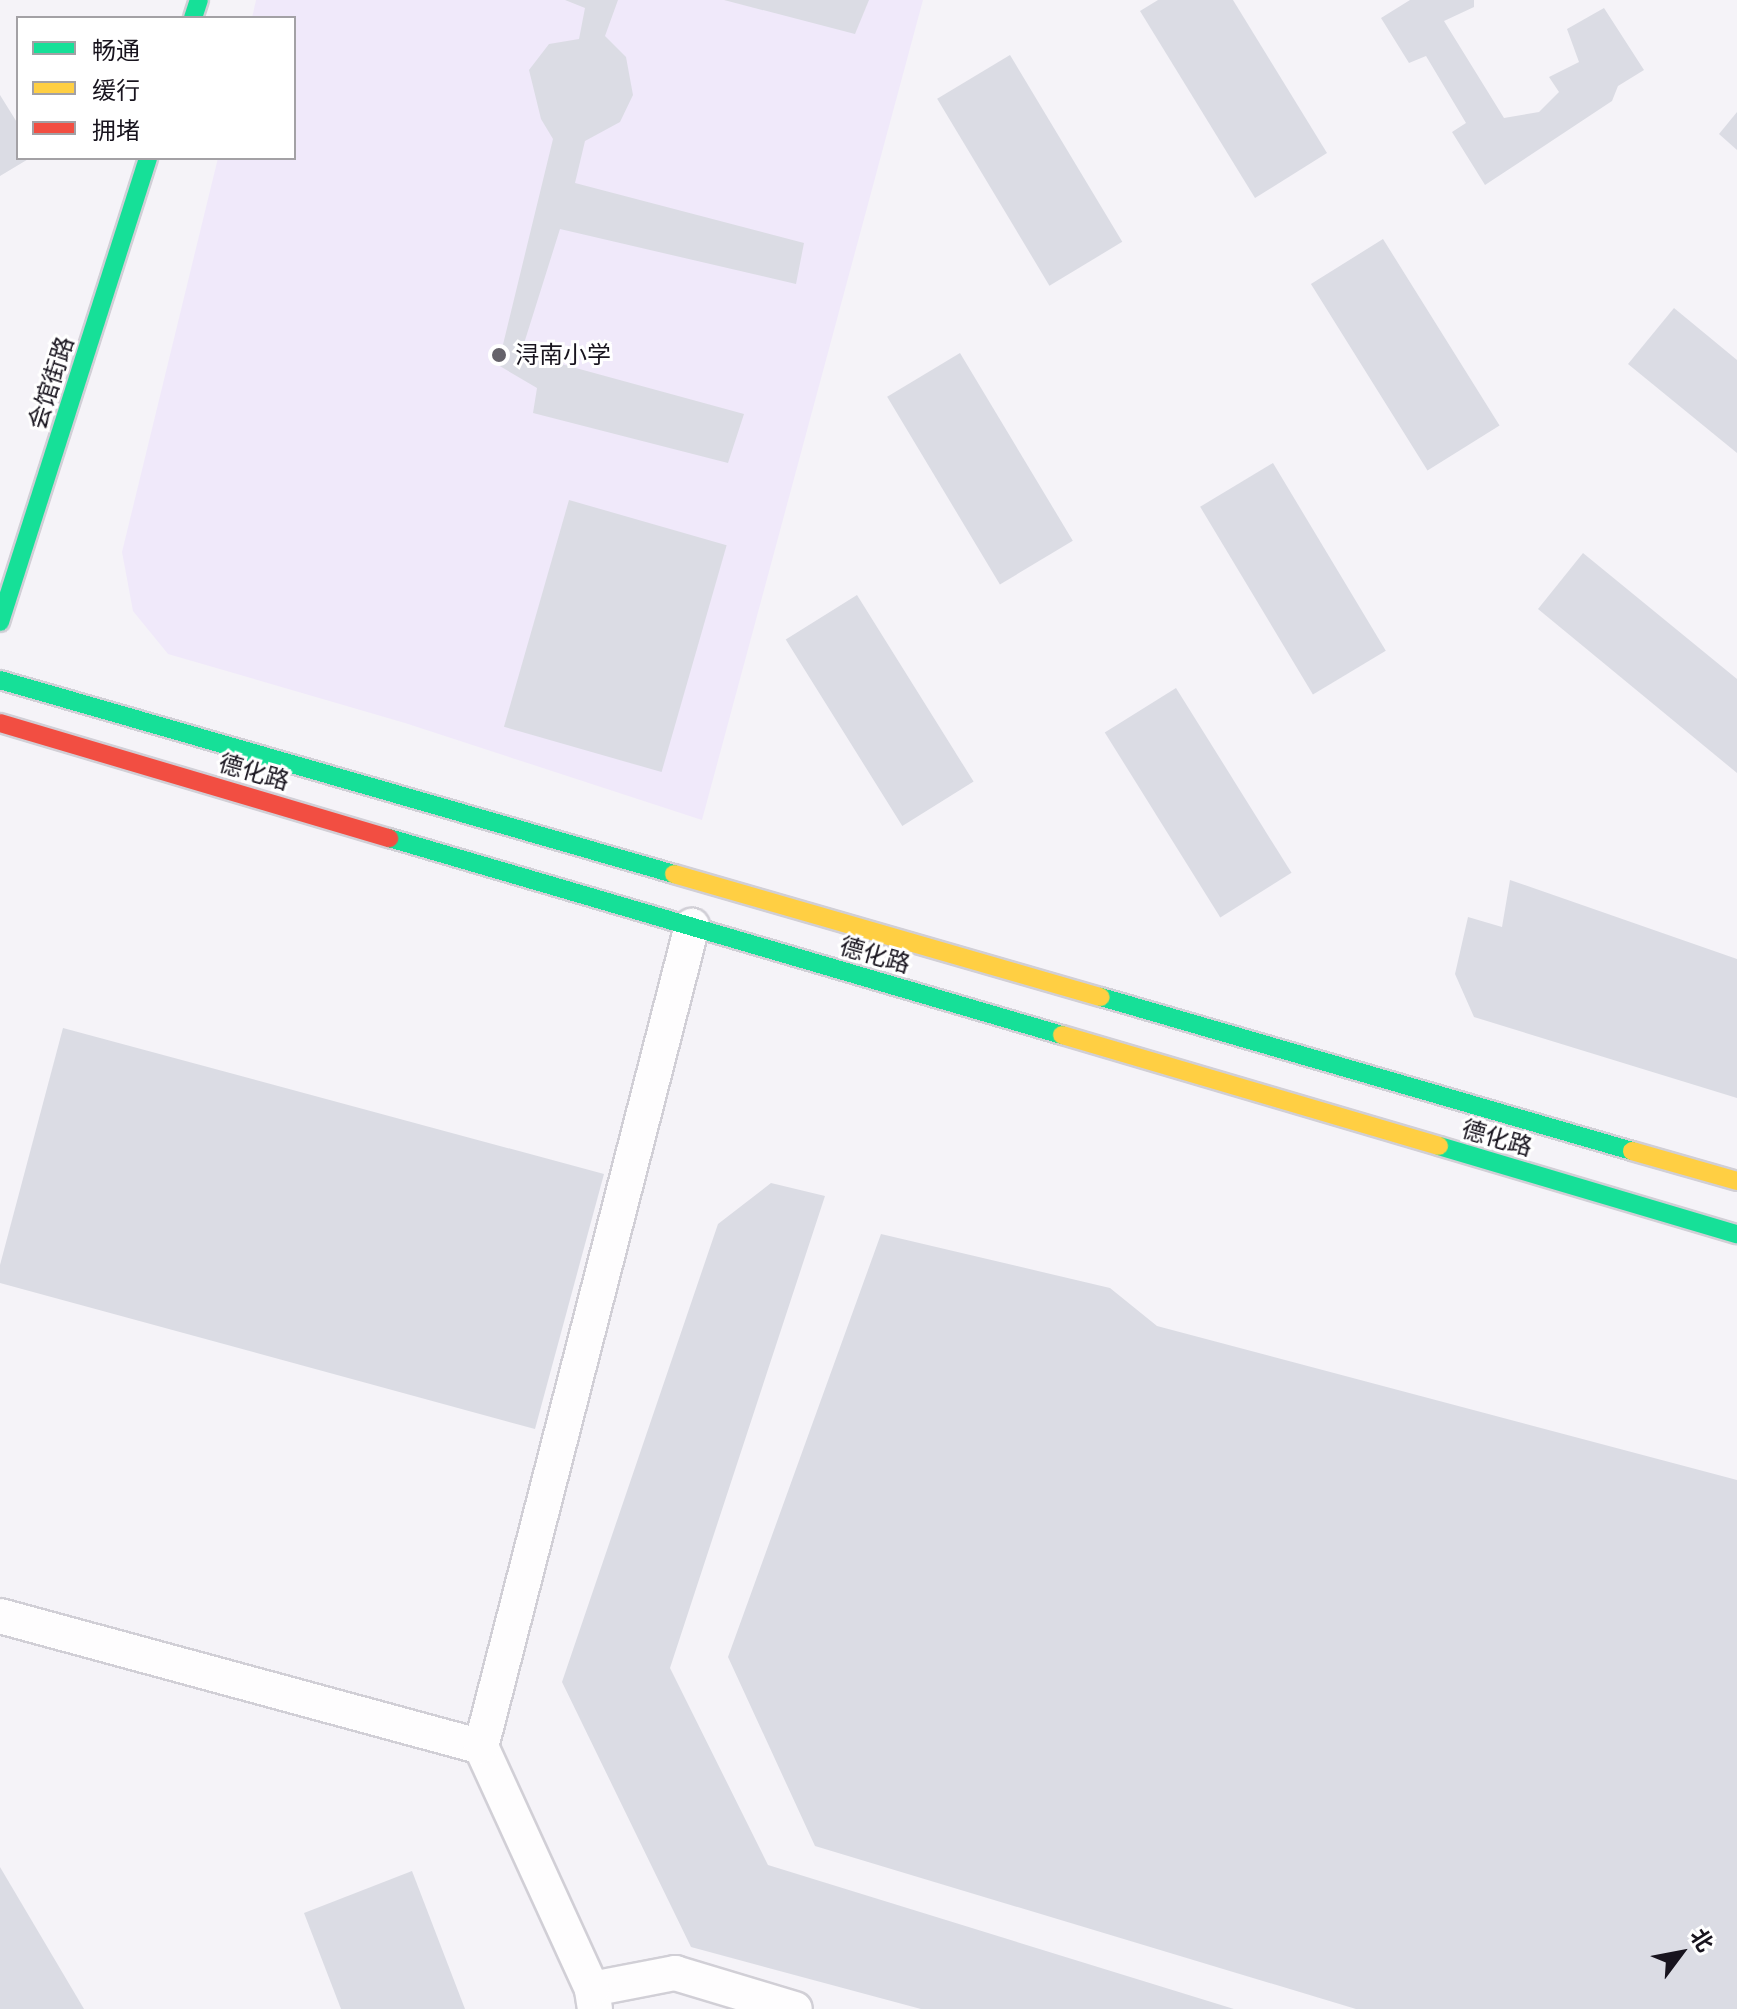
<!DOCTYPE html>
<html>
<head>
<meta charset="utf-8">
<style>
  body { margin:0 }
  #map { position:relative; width:1737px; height:2009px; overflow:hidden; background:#f5f3f8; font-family:"Crimson Pro","Noto Sans SC",serif }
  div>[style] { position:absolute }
  .built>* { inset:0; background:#f0e9fa }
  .building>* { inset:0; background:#dbdce4; transform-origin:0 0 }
  .roads { filter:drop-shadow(2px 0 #d1cfd6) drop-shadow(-2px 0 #d1cfd6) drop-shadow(0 2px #d1cfd6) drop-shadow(0 -2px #d1cfd6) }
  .street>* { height:34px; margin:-17px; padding:0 17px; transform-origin:17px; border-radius:17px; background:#fefdfe }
  .fast>* { height:18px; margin:-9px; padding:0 9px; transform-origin:9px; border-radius:9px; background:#16e098 }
  .slow>* { height:18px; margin:-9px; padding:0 9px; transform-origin:9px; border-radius:9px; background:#ffcf43 }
  .jam>* { height:18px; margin:-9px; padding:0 9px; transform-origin:9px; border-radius:9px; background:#f24e42 }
  .dots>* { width:22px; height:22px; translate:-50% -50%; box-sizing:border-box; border:4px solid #fff; border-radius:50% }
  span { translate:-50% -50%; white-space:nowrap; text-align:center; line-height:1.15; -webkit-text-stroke:6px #fff; paint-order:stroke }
  .poi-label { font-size:24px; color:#18141e }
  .left { translate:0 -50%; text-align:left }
  .street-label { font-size:24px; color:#18141e }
  .legend { position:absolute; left:16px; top:16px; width:280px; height:144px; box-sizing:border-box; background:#fff; border:2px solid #a3a1a5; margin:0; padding:10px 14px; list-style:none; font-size:24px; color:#18141e }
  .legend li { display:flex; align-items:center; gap:16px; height:40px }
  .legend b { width:40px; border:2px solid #a3a1a5 }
  .north { position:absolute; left:1641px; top:1913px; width:80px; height:80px; -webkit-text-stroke:6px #fff; paint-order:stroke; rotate:58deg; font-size:22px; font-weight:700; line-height:32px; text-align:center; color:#18141e }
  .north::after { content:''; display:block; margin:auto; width:28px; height:36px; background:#18141e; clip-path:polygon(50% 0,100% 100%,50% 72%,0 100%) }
</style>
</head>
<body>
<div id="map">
  <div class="built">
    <i style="clip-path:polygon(256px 0,923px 0,702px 820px,405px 723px,168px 654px,133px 611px,122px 552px,218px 158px,294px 158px,294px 18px,252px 18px)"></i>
  </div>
  <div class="building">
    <i style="clip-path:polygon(565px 0,618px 0,605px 36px,626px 57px,633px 95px,620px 122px,585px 141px,575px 183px,804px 243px,796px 284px,560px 229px,521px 353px,744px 414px,728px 463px,533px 413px,537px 388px,498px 365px,553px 139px,541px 119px,529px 70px,549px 44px,579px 39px,585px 8px)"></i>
    <i style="clip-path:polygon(724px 0,869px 0,855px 34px)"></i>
    <i style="clip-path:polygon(1158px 0,1233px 0,1327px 153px,1255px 198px,1140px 11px)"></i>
    <i style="clip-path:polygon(1410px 0,1474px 0,1474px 7px,1444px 21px,1504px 118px,1539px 112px,1559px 92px,1549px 77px,1579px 62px,1567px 29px,1604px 8px,1644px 70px,1618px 86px,1612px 101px,1485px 185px,1452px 132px,1466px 123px,1426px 56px,1409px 63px,1381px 18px)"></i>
    <i style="left:1010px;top:55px;width:218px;height:85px;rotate:59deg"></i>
    <i style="clip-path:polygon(0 95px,18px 124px,18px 158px,30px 158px,0 176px)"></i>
    <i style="clip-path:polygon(1737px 112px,1737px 150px,1719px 134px)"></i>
    <i style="left:1383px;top:239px;width:220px;height:85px;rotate:58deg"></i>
    <i style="clip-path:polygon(1674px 308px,1737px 360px,1737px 453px,1628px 364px)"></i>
    <i style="left:960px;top:353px;width:219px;height:85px;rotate:59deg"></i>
    <i style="left:1273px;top:463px;width:219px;height:85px;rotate:59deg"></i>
    <i style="left:569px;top:500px;width:164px;height:236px;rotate:16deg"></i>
    <i style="clip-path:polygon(1583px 553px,1737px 679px,1737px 773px,1538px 609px)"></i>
    <i style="left:857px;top:595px;width:220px;height:84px;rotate:58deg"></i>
    <i style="left:1176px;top:688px;width:218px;height:84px;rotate:58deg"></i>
    <i style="clip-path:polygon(1510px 880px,1737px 959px,1737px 1098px,1474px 1017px,1455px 974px,1468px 917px,1502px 927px)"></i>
    <i style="clip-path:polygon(63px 1028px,604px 1174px,535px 1429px,0 1283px,0 1265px)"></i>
    <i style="clip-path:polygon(771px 1183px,825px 1196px,670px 1668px,768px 1865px,1234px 2009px,921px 2009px,691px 1947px,562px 1682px,718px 1224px)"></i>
    <i style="clip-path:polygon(881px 1234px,1110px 1288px,1157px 1326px,1737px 1480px,1737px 2009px,1356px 2009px,815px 1846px,728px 1657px)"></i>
    <i style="clip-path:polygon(0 1867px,84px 2009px,0 2009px)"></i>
    <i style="clip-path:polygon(412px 1871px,465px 2009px,341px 2009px,304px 1913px)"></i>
  </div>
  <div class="roads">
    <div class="street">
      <i style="left:0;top:1616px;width:499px;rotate:15.2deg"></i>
      <i style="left:592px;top:1989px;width:85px;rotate:-10.9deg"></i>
      <i style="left:675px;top:1973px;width:125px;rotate:16.7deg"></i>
      <i style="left:595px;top:2009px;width:20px;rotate:-99deg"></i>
      <i style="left:592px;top:1989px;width:266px;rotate:-114.6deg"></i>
      <i style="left:481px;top:1747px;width:848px;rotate:-75.59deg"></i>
    </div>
    <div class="fast">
      <i style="left:193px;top:18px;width:19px;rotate:-72deg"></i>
      <i style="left:0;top:622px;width:487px;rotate:-72.3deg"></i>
      <i style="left:0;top:680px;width:701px;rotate:16.06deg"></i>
      <i style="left:389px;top:838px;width:701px;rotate:16.32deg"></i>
      <i style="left:1101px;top:997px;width:553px;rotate:16.17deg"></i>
      <i style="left:1439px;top:1146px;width:311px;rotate:16.5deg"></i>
    </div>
    <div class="slow">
      <i style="left:674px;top:874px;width:444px;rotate:16.1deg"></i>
      <i style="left:1062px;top:1035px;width:393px;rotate:16.4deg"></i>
      <i style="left:1632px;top:1151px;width:109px;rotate:15.9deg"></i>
    </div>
    <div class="jam">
      <i style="left:0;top:723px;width:406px;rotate:16.5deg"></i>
    </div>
  </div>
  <div class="dots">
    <i style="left:499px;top:355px;background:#65626a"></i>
  </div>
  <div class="poi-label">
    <span class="left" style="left:515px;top:355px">浔南小学</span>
  </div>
  <div class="street-label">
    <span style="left:51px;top:383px;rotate:-72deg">会馆街路</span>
    <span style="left:254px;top:772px;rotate:16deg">德化路</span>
    <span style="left:875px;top:955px;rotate:16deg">德化路</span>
    <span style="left:1497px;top:1138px;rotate:16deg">德化路</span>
  </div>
  <ul class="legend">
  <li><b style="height:10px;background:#16e098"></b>畅通</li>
  <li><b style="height:10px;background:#ffcf43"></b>缓行</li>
  <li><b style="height:10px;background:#f24e42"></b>拥堵</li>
  </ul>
  <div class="north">北</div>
</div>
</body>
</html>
